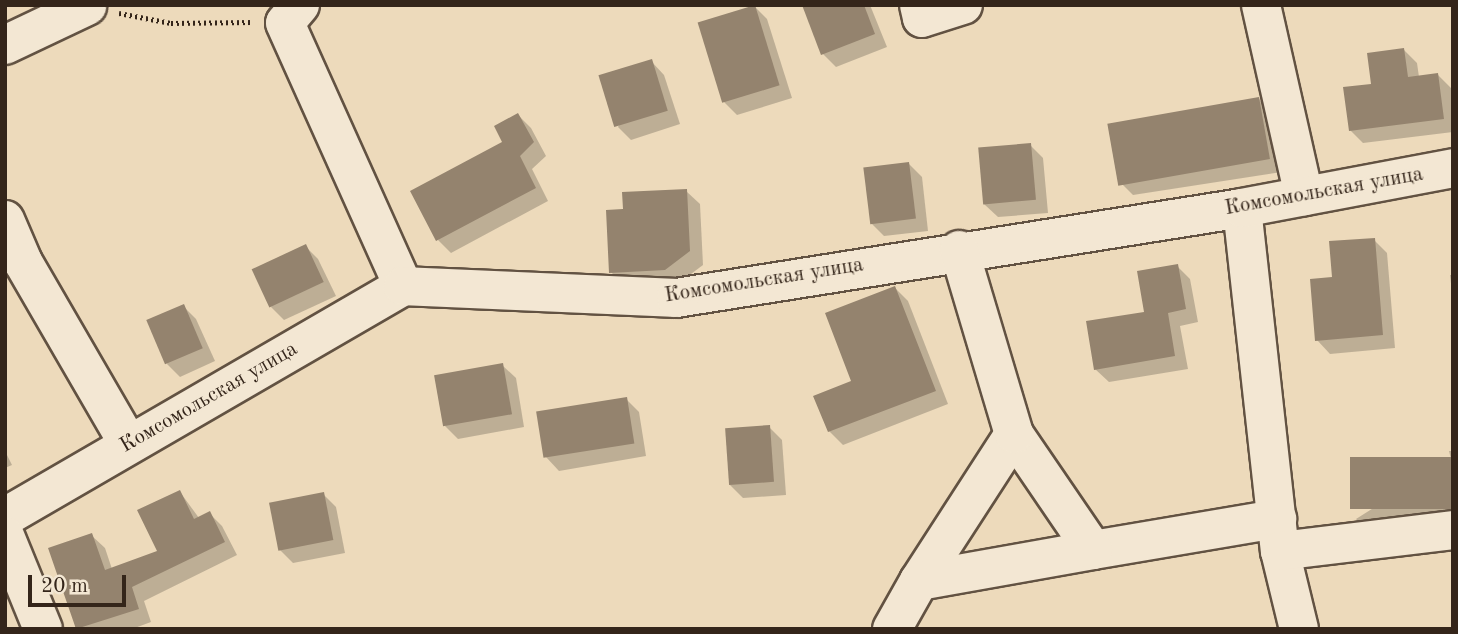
<!DOCTYPE html>
<html>
<head>
<meta charset="utf-8">
<style>
  body { margin:0 }
  #map { position:relative; width:1458px; height:634px; overflow:hidden; background:#eddabb; font-family:"Old Standard TT",serif }
  div>[style] { position:absolute }
  .shadow>* { inset:0; background:#0003 }
  .building>* { inset:0; background:#94836e; transform-origin:0 0 }
  .path>* { height:4.5px; margin-top:-2.25px; transform-origin:0; background:repeating-linear-gradient(90deg,#34251a 0 2px,transparent 0 5.5px) }
  .roads { filter:drop-shadow(2px 0 #625242) drop-shadow(-2px 0 #625242) drop-shadow(0 2px #625242) drop-shadow(0 -2px #625242) }
  .minor>* { height:38px; margin:-19px; padding:0 19px; transform-origin:19px; border-radius:19px; background:#f3e7d3 }
  span { translate:-50% -50%; white-space:nowrap; text-align:center; line-height:1.15; -webkit-text-stroke:5px #f3e7d3; paint-order:stroke }
  .street-label { font-size:21px; color:#34251a }
  .frame { position:absolute; inset:0; border:7px solid #34251a; pointer-events:none }
  .scale { position:absolute; left:28px; top:575px; width:98px; height:32px; box-sizing:border-box; border:4px solid #34251a; border-top:0; padding-left:9px; font-size:21px; line-height:24px; white-space:nowrap; color:#34251a; -webkit-text-stroke:5px #f3e7d3; paint-order:stroke }
</style>
</head>
<body>
<div id="map">
  <div class="shadow">
    <i style="clip-path:polygon(804px 5px,870px 5px,887px 47px,836px 67px,823px 54px)"></i>
    <i style="clip-path:polygon(754px 6px,767px 19px,792px 98px,737px 115px,724px 102px)"></i>
    <i style="clip-path:polygon(1404px 50px,1417px 63px,1419px 77px,1438px 75px,1451px 88px,1453px 132px,1363px 143px,1350px 130px)"></i>
    <i style="clip-path:polygon(651px 61px,664px 75px,680px 124px,631px 140px,618px 127px)"></i>
    <i style="clip-path:polygon(1259px 99px,1272px 112px,1282px 172px,1133px 195px,1120px 182px)"></i>
    <i style="clip-path:polygon(518px 115px,531px 128px,546px 156px,532px 169px,548px 201px,451px 253px,438px 240px,505px 143px)"></i>
    <i style="clip-path:polygon(1030px 145px,1043px 158px,1048px 213px,998px 217px,984px 204px)"></i>
    <i style="clip-path:polygon(909px 164px,922px 177px,928px 231px,884px 236px,871px 223px)"></i>
    <i style="clip-path:polygon(686px 191px,700px 204px,703px 265px,679px 283px,624px 286px,611px 272px,625px 210px)"></i>
    <i style="clip-path:polygon(1374px 240px,1387px 253px,1395px 348px,1330px 354px,1317px 340px)"></i>
    <i style="clip-path:polygon(305px 246px,318px 259px,336px 296px,284px 320px,271px 307px)"></i>
    <i style="clip-path:polygon(1177px 266px,1190px 279px,1198px 322px,1180px 326px,1188px 369px,1109px 382px,1095px 369px,1146px 313px)"></i>
    <i style="clip-path:polygon(1450px 275px,1453px 275px,1453px 300px)"></i>
    <i style="clip-path:polygon(895px 288px,908px 301px,948px 404px,843px 445px,829px 431px)"></i>
    <i style="clip-path:polygon(183px 306px,196px 319px,215px 361px,180px 377px,167px 364px)"></i>
    <i style="clip-path:polygon(502px 365px,516px 378px,524px 427px,458px 439px,445px 426px)"></i>
    <i style="clip-path:polygon(626px 399px,639px 412px,646px 456px,559px 471px,546px 457px)"></i>
    <i style="clip-path:polygon(769px 427px,782px 440px,786px 495px,743px 498px,730px 485px)"></i>
    <i style="clip-path:polygon(5px 451px,12px 465px,5px 468px)"></i>
    <i style="clip-path:polygon(1449px 451px,1453px 451px,1453px 523px,1369px 532px,1356px 519px,1451px 459px)"></i>
    <i style="clip-path:polygon(180px 492px,199px 518px,209px 513px,222px 526px,237px 555px,144px 601px,151px 622px,132px 629px,78px 629px,50px 549px,91px 535px,105px 548px,112px 569px,159px 552px)"></i>
    <i style="clip-path:polygon(323px 494px,336px 507px,345px 553px,293px 563px,280px 550px)"></i>
  </div>
  <div class="building">
    <i style="left:755px;top:5px;width:84px;height:60px;rotate:73deg"></i>
    <i style="clip-path:polygon(802px 5px,864px 5px,875px 34px,821px 55px)"></i>
    <i style="clip-path:polygon(1404px 48px,1408px 77px,1438px 73px,1444px 119px,1349px 131px,1343px 87px,1371px 84px,1367px 53px)"></i>
    <i style="left:652px;top:59px;width:54px;height:56px;rotate:73deg"></i>
    <i style="left:1259px;top:97px;width:63px;height:154px;rotate:80deg"></i>
    <i style="clip-path:polygon(518px 113px,534px 142px,520px 156px,536px 188px,436px 241px,410px 191px,502px 142px,494px 126px)"></i>
    <i style="left:1031px;top:143px;width:57px;height:53px;rotate:85deg"></i>
    <i style="left:909px;top:162px;width:57px;height:46px;rotate:83deg"></i>
    <i style="clip-path:polygon(687px 189px,690px 251px,665px 270px,609px 273px,606px 210px,623px 209px,622px 192px)"></i>
    <i style="clip-path:polygon(1375px 238px,1383px 335px,1315px 341px,1310px 279px,1332px 277px,1329px 241px)"></i>
    <i style="left:306px;top:244px;width:42px;height:60px;rotate:65deg"></i>
    <i style="clip-path:polygon(1178px 264px,1186px 309px,1168px 313px,1175px 356px,1094px 370px,1086px 321px,1144px 312px,1137px 271px)"></i>
    <i style="clip-path:polygon(895px 286px,936px 391px,828px 432px,813px 396px,851px 381px,825px 313px)"></i>
    <i style="left:184px;top:304px;width:48px;height:41px;rotate:67deg"></i>
    <i style="left:503px;top:363px;width:52px;height:70px;rotate:80deg"></i>
    <i style="left:627px;top:397px;width:47px;height:92px;rotate:81deg"></i>
    <i style="left:770px;top:425px;width:57px;height:45px;rotate:86deg"></i>
    <i style="left:1453px;top:457px;width:52px;height:103px;rotate:90deg"></i>
    <i style="clip-path:polygon(180px 490px,194px 519px,210px 511px,225px 542px,132px 587px,139px 609px,76px 629px,48px 548px,92px 533px,105px 570px,157px 551px,137px 510px)"></i>
    <i style="left:324px;top:492px;width:49px;height:56px;rotate:79deg"></i>
  </div>
  <div class="path">
    <i style="left:119px;top:13px;width:53px;rotate:10.9deg"></i>
    <i style="left:171px;top:23px;width:82px;rotate:-0.7deg"></i>
  </div>
  <div class="roads">
    <div class="minor">
      <i style="left:300px;top:5px;width:23px;rotate:130deg"></i>
      <i style="left:285px;top:23px;width:288px;rotate:65.8deg"></i>
      <i style="left:919px;top:5px;width:13px;rotate:77deg"></i>
      <i style="left:922px;top:18px;width:43px;rotate:-17.6deg"></i>
      <i style="left:1261px;top:5px;width:196px;rotate:77.3deg"></i>
      <i style="left:5px;top:45px;width:91px;rotate:-25.4deg"></i>
      <i style="left:1242px;top:208px;width:345px;rotate:83.7deg"></i>
      <i style="left:1280px;top:551px;width:80px;rotate:76.3deg"></i>
      <i style="left:5px;top:220px;width:46px;rotate:66.8deg"></i>
      <i style="left:23px;top:262px;width:209px;rotate:59.9deg"></i>
      <i style="left:5px;top:517px;width:460px;rotate:-30.1deg"></i>
      <i style="left:403px;top:286px;width:273px;rotate:2.5deg"></i>
      <i style="left:676px;top:298px;width:573px;rotate:-9.03deg"></i>
      <i style="left:1242px;top:208px;width:215px;rotate:-10.7deg"></i>
      <i style="left:5px;top:536px;width:100px;rotate:67.8deg"></i>
      <i style="left:1093px;top:550px;width:187px;rotate:-9.6deg"></i>
      <i style="left:1280px;top:551px;width:174px;rotate:-6.9deg"></i>
      <i style="left:919px;top:581px;width:175px;rotate:-57.1deg"></i>
      <i style="left:892px;top:629px;width:55px;rotate:-60.6deg"></i>
      <i style="left:919px;top:581px;width:177px;rotate:-10.1deg"></i>
      <i style="left:1093px;top:550px;width:140px;rotate:-124.3deg"></i>
      <i style="left:1014px;top:434px;width:192px;rotate:-106.6deg"></i>
    </div>
  </div>
  <div class="street-label">
    <span style="left:1324px;top:192px;rotate:-10deg">Комсомольская улица</span>
    <span style="left:764px;top:281px;rotate:-9deg">Комсомольская улица</span>
    <span style="left:209px;top:398px;rotate:-30deg">Комсомольская улица</span>
  </div>
  <div class="frame"></div>
  <div class="scale">20 m</div>
</div>
</body>
</html>
